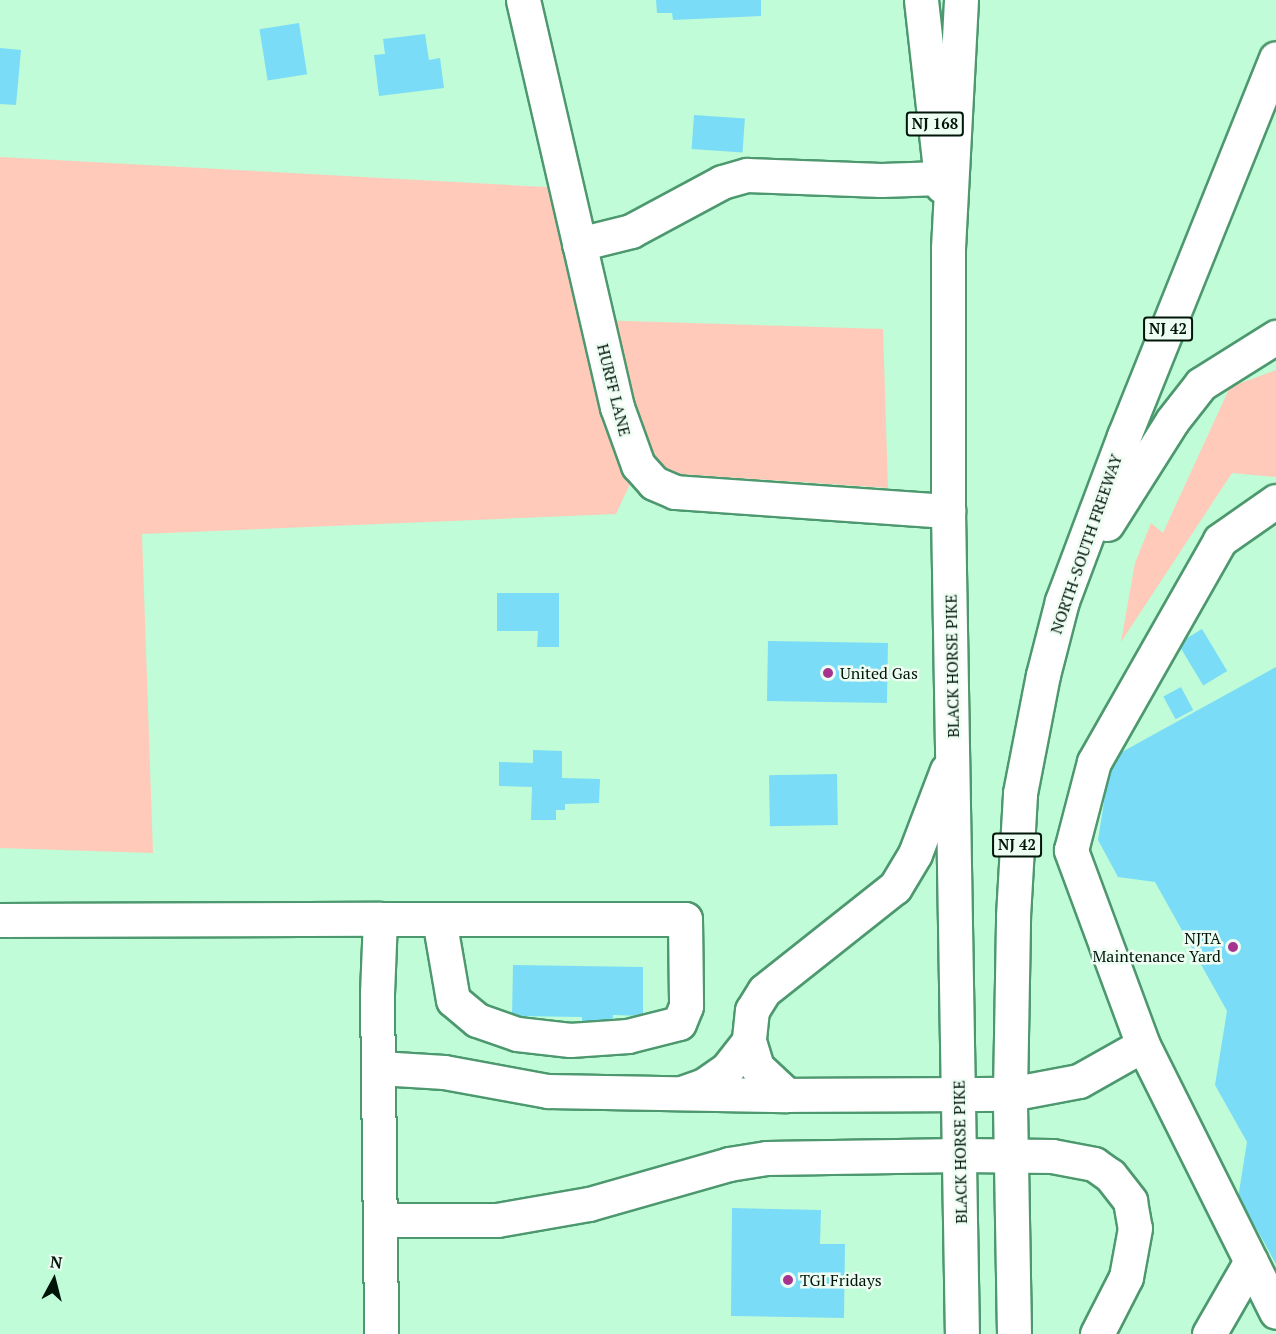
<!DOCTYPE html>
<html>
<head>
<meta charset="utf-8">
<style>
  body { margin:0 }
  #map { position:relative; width:1276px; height:1334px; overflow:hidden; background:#bffcd7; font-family:"PT Serif",serif }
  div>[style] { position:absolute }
  .green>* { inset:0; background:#ffcab9 }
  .building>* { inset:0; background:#7bdcf7; transform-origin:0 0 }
  .roads { filter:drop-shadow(2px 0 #4d986e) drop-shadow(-2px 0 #4d986e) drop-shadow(0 2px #4d986e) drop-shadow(0 -2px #4d986e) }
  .minor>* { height:33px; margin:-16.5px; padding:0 16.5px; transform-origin:16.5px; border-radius:16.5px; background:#fff }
  .major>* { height:33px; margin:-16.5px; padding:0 16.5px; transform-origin:16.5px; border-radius:16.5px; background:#fff }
  .highway>* { height:33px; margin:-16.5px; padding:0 16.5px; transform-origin:16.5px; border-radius:16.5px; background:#fff }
  .dots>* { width:16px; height:16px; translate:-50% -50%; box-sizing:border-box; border:3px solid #eefdf3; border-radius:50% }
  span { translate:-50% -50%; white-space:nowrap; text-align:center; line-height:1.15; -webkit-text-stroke:5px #eefdf3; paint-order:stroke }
  .shield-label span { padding:2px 4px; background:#eefdf3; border:2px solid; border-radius:4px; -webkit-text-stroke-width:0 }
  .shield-label { font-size:15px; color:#011509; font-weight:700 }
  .street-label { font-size:16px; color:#011509 }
  .poi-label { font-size:16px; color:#011509 }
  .left { translate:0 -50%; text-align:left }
  .right { translate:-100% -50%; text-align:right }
  .north { position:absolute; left:24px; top:1250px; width:60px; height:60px; -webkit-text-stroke:4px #eefdf3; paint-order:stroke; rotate:7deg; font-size:16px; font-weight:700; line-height:24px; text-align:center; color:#011509 }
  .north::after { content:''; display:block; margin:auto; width:21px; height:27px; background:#011509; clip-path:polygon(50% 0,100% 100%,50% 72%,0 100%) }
</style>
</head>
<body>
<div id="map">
  <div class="green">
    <i style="clip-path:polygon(0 157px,564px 188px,593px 320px,883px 329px,888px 488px,636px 471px,616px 514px,142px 534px,153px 853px,0 848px)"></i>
    <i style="clip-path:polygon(1276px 370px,1276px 477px,1232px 473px,1121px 642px,1135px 563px,1151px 523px,1163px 533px,1230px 387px)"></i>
  </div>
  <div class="building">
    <i style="clip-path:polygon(656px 0,761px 0,761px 16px,673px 20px,672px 13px,657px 13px)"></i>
    <i style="left:299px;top:23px;width:52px;height:40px;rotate:81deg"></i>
    <i style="clip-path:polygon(425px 34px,429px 60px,440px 58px,444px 88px,379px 96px,374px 55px,385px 54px,383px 39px)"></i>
    <i style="clip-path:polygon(0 48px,21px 50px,16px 105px,0 104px)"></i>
    <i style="left:694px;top:115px;width:51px;height:34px;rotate:4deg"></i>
    <i style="clip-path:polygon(497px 593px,559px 593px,559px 647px,537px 647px,538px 631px,497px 631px)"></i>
    <i style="left:1202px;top:629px;width:49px;height:28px;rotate:59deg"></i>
    <i style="left:768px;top:641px;width:120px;height:60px;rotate:1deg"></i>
    <i style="clip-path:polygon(1276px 667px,1276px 1264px,1255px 1226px,1234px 1223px,1247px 1142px,1215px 1085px,1227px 1011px,1155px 882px,1118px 877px,1098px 840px,1111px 758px)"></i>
    <i style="left:1181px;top:687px;width:26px;height:20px;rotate:62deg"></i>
    <i style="clip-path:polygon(533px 750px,562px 751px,562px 778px,600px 779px,599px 803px,565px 804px,565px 810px,556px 810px,556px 820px,531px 820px,532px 787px,499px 786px,499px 762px,533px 763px)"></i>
    <i style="left:837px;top:774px;width:51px;height:68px;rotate:89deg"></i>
    <i style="clip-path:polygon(513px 965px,643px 967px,643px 1016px,613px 1015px,612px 1037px,582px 1036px,582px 1017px,512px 1016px)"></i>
    <i style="clip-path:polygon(732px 1208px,821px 1210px,820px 1244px,845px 1244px,844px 1318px,731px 1316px)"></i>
  </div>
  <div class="roads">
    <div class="minor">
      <i style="left:523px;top:0;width:418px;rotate:77deg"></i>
      <i style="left:617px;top:407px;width:62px;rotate:70.1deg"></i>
      <i style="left:638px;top:465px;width:24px;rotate:48deg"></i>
      <i style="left:654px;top:483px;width:23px;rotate:23deg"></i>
      <i style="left:675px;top:492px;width:274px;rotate:4deg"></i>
      <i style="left:579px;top:244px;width:54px;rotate:-14deg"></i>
      <i style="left:631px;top:231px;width:103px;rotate:-28.3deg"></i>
      <i style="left:722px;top:182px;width:26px;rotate:-16deg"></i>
      <i style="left:747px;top:175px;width:134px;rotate:2.1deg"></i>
      <i style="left:881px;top:180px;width:60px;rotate:-1.9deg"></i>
      <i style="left:380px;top:919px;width:305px"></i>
      <i style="left:685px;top:919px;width:87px;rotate:89.3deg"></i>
      <i style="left:686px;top:1006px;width:18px;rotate:112deg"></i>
      <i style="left:679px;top:1023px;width:53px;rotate:165.7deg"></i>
      <i style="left:628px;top:1036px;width:58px;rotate:176.1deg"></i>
      <i style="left:570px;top:1040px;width:53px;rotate:-173.5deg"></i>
      <i style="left:517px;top:1034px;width:42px;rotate:-160.7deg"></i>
      <i style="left:477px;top:1020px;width:31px;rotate:-140deg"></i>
      <i style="left:453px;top:1000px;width:82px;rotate:-99.8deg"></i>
      <i style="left:0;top:920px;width:380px;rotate:-0.2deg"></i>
      <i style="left:380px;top:919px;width:75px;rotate:92.3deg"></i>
      <i style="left:377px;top:994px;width:340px;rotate:89.3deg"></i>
      <i style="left:1143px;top:1045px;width:208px;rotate:-110.3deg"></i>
      <i style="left:1071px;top:850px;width:91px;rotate:-75.4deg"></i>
      <i style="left:1094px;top:762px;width:255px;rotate:-60.4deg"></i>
      <i style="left:1220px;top:540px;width:68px;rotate:-34.9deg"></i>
      <i style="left:379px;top:1068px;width:65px;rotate:3.5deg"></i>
      <i style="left:444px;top:1072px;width:106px;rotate:10.4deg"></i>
      <i style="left:548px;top:1091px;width:239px;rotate:1deg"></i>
      <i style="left:684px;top:1092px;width:21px;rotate:-19deg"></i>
      <i style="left:704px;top:1085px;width:28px;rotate:-35deg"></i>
      <i style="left:727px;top:1069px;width:36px;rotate:-52deg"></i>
      <i style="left:1010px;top:1094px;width:70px;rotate:-10.7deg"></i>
      <i style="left:1079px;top:1081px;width:73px;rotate:-29.4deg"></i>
      <i style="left:1143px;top:1045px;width:298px;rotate:63.5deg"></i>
      <i style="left:381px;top:1220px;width:116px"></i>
      <i style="left:497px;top:1220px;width:93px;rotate:-9.9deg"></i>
      <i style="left:589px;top:1204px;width:146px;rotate:-15.9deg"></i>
      <i style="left:729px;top:1164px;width:38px;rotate:-9deg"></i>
      <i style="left:767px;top:1158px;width:193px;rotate:-0.9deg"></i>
      <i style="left:1209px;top:1334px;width:84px;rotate:-60.1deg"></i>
    </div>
    <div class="major">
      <i style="left:921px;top:0;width:187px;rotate:83.6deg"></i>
    </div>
    <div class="highway">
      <i style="left:961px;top:0;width:248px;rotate:93deg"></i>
      <i style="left:948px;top:248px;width:263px;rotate:90deg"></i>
      <i style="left:948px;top:511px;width:823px;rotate:89.03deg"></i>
      <i style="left:1107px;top:524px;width:122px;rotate:-57.7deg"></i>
      <i style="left:1172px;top:421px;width:47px;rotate:-51.9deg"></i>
      <i style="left:1201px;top:384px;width:89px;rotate:-32.1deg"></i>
      <i style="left:947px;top:770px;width:90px;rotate:110.9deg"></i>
      <i style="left:915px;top:854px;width:39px;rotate:121deg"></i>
      <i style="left:895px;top:887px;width:167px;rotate:141.6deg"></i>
      <i style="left:764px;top:991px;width:22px;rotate:122deg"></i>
      <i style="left:752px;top:1010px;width:31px;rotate:96deg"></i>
      <i style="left:749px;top:1041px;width:27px;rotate:73deg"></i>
      <i style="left:757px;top:1067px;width:41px;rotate:43deg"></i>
      <i style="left:787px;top:1095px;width:223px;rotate:-0.3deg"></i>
      <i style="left:960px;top:1155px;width:92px;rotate:0.6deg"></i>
      <i style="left:1052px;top:1156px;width:43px;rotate:10.8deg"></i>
      <i style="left:1094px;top:1164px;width:19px;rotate:35deg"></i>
      <i style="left:1110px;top:1175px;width:33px;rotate:52deg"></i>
      <i style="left:1130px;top:1201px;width:27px;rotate:80deg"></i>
      <i style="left:1135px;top:1228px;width:50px;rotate:100.4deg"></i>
      <i style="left:1126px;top:1277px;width:64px;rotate:117deg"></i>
      <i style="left:1014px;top:1334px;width:240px;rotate:-91deg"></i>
      <i style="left:1010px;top:1094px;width:178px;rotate:-89deg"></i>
      <i style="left:1013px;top:916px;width:123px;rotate:-86.7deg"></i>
      <i style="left:1020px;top:793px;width:120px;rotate:-79deg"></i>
      <i style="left:1043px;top:675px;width:76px;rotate:-75.6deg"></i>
      <i style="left:1062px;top:601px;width:176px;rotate:-69.4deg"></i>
      <i style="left:1124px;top:436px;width:407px;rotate:-68.1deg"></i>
    </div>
  </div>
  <div class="dots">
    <i style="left:828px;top:673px;background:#a6338e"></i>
    <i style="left:1233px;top:947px;background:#a6338e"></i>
    <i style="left:788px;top:1280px;background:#a6338e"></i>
  </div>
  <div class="shield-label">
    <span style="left:935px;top:124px">NJ 168</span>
    <span style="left:1168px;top:329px">NJ 42</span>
    <span style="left:1017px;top:845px">NJ 42</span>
  </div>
  <div class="street-label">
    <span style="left:614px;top:390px;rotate:76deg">HURFF LANE</span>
    <span style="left:1086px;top:544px;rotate:-71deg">NORTH-SOUTH FREEWAY</span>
    <span style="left:952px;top:666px;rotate:-91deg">BLACK HORSE PIKE</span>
    <span style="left:960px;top:1152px;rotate:-91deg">BLACK HORSE PIKE</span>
  </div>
  <div class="poi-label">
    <span class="left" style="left:840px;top:673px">United Gas</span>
    <span class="right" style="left:1221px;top:947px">NJTA<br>Maintenance Yard</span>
    <span class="left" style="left:800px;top:1280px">TGI Fridays</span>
  </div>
  <div class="north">N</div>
</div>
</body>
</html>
